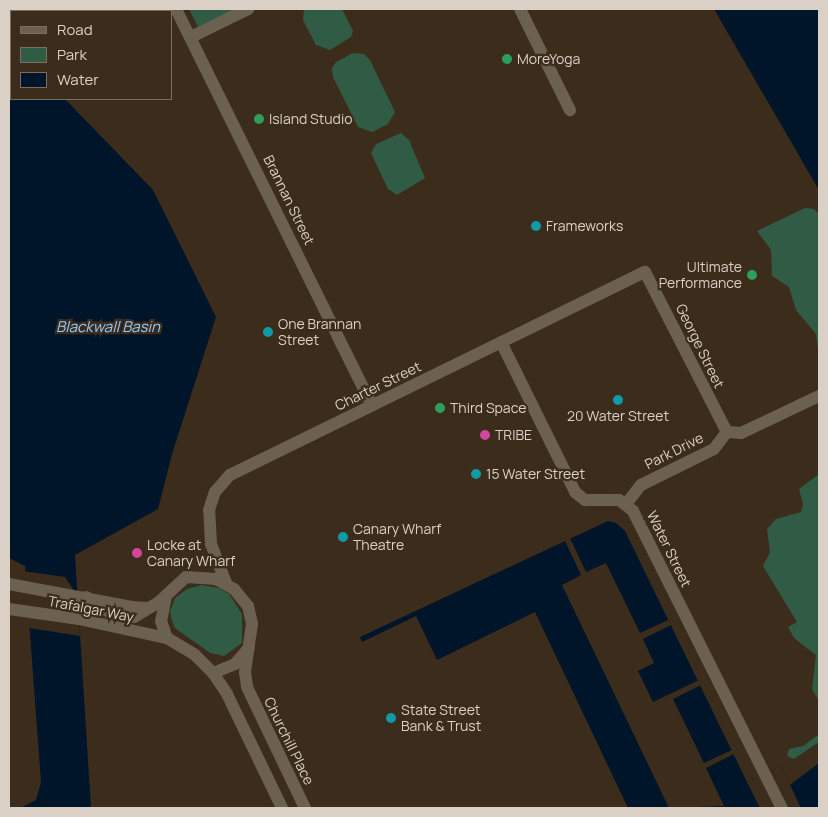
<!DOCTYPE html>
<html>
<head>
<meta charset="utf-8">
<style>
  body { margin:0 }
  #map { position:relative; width:828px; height:817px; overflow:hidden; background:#3b2c1b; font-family:Manrope,sans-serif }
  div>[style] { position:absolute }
  .green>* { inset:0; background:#305c46 }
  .water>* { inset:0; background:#001529 }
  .pier>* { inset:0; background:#3b2c1b }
  .minor>* { height:12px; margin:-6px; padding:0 6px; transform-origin:6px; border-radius:6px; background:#6c6051 }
  .dots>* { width:14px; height:14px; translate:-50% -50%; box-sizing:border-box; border:2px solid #3b2c1b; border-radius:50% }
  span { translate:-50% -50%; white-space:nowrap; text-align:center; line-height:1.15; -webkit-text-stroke:4.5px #3b2c1b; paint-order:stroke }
  .poi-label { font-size:14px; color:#dad0c6 }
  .left { translate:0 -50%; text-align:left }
  .right { translate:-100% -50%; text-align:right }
  .street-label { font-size:14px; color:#dad0c6 }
  .water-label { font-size:15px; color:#91c9fb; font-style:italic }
  .frame { position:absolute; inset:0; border:10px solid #dad0c6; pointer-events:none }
  .legend { position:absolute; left:10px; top:10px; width:162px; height:90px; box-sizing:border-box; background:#3b2c1b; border:1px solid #7b6e5f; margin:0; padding:6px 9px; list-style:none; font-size:15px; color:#dad0c6 }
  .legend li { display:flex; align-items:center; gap:10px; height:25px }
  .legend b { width:25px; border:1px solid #7b6e5f }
</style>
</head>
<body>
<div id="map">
  <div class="green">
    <i style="clip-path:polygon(189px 9px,235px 9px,198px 27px)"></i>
    <i style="clip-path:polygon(304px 9px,342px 9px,353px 31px,351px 37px,330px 50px,316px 45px,303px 20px)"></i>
    <i style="clip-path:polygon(353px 53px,364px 54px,370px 60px,395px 112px,388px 124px,372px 132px,358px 127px,333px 77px,332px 68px,336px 62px)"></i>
    <i style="clip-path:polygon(401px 133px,409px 140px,425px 178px,397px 195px,388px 189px,371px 153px,376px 144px)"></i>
    <i style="clip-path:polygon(805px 208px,814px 209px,819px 214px,819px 357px,816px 334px,796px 310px,789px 287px,772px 276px,771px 250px,757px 231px)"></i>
    <i style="clip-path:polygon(819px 474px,819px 701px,812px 689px,816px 655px,794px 638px,788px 627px,797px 622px,763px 566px,770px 552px,767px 529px,776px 519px,801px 512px,803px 504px,799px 489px)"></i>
    <i style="clip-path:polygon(201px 585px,219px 588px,229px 594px,242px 614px,242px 643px,224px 656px,210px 653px,175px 628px,172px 621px,170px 612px,175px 598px,187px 589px)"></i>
    <i style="clip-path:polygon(819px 734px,819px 742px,794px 759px,787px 756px,789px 749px,803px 746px)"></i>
  </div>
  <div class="water">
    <i style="clip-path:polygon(714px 9px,819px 9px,819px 190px)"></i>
    <i style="clip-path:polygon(9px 41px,11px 99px,65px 99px,153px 190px,216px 317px,172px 454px,158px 509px,75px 555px,91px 808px,21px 808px,36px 800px,41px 782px,25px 566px,9px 558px)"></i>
    <i style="clip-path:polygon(608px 521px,616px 523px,625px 531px,747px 782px,781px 766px,790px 785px,819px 763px,819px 808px,628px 808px,535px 612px,437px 660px,416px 616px,362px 642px,360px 637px)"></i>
  </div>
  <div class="pier">
    <i style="clip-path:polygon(570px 538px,586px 572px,606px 563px,640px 633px,668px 620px,671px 625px,643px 639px,654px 663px,638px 671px,653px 702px,699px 680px,701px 685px,673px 699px,704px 763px,732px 750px,734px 754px,706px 768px,724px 806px,669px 808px,562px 585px,581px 575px,565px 541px)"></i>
    <i style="clip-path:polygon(23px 571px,65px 577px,78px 596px,80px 636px,29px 628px)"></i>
    <i style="clip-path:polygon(781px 766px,801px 808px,760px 808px,747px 782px)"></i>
  </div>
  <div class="minor">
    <i style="left:176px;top:9px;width:442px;rotate:63.7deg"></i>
    <i style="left:520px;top:9px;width:113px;rotate:63.7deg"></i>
    <i style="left:191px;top:37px;width:64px;rotate:-26.2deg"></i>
    <i style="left:501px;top:342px;width:167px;rotate:63.7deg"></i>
    <i style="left:575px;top:492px;width:13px;rotate:39deg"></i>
    <i style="left:585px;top:500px;width:34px"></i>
    <i style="left:619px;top:500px;width:18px;rotate:38deg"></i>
    <i style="left:633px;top:511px;width:332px;rotate:63.4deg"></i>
    <i style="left:727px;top:432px;width:14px;rotate:4deg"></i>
    <i style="left:741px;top:433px;width:86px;rotate:-25.4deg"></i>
    <i style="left:626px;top:504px;width:24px;rotate:-52deg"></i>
    <i style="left:641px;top:485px;width:81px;rotate:-26.3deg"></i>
    <i style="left:714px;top:449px;width:21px;rotate:-53deg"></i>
    <i style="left:226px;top:583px;width:42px;rotate:-111deg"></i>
    <i style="left:211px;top:544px;width:34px;rotate:-93deg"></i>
    <i style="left:209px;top:510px;width:19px;rotate:-72deg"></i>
    <i style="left:215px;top:492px;width:23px;rotate:-49deg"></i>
    <i style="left:230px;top:475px;width:462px;rotate:-26.1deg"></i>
    <i style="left:645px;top:272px;width:180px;rotate:62.9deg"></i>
    <i style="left:9px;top:584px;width:125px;rotate:10.6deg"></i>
    <i style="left:132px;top:607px;width:17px;rotate:3deg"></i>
    <i style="left:166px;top:596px;width:25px;rotate:101deg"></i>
    <i style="left:161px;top:621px;width:18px;rotate:71deg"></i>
    <i style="left:167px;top:638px;width:31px;rotate:31deg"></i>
    <i style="left:194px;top:654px;width:27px;rotate:45deg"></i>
    <i style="left:213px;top:673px;width:25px;rotate:56deg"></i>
    <i style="left:227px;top:694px;width:127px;rotate:64.2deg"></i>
    <i style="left:86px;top:597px;width:30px;rotate:33deg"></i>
    <i style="left:111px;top:613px;width:23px;rotate:10deg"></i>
    <i style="left:134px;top:617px;width:29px;rotate:-31deg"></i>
    <i style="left:159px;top:602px;width:37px;rotate:-43deg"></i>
    <i style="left:186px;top:577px;width:30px;rotate:4deg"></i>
    <i style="left:216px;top:579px;width:21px;rotate:29deg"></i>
    <i style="left:234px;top:589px;width:22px;rotate:51deg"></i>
    <i style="left:248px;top:606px;width:18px;rotate:77deg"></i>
    <i style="left:252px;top:624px;width:49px;rotate:98.3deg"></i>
    <i style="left:245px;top:672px;width:15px;rotate:82deg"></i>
    <i style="left:247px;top:687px;width:134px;rotate:64.4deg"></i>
    <i style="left:9px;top:609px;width:71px;rotate:8.1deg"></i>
    <i style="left:79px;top:619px;width:90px;rotate:12.2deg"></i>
    <i style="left:213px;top:673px;width:24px;rotate:-22deg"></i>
    <i style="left:235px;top:664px;width:21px;rotate:-49deg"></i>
  </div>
  <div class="dots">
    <i style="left:507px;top:59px;background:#2e9e5b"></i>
    <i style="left:259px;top:119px;background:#2e9e5b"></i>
    <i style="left:536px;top:226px;background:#0f9aa8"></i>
    <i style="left:752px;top:275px;background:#2e9e5b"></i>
    <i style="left:268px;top:332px;background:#0f9aa8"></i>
    <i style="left:618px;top:400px;background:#0f9aa8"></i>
    <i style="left:440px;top:408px;background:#2e9e5b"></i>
    <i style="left:485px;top:435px;background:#d1479c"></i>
    <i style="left:476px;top:474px;background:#0f9aa8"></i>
    <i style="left:343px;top:537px;background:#0f9aa8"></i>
    <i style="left:137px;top:553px;background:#d1479c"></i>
    <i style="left:391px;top:718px;background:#0f9aa8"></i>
  </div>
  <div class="poi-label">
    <span class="left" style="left:517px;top:59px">MoreYoga</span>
    <span class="left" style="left:269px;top:119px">Island Studio</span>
    <span class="left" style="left:546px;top:226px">Frameworks</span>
    <span class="right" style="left:742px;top:275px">Ultimate<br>Performance</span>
    <span class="left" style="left:278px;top:332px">One Brannan<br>Street</span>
    <span class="left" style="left:450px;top:408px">Third Space</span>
    <span style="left:618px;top:416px">20 Water Street</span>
    <span class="left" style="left:495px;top:435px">TRIBE</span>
    <span class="left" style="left:486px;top:474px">15 Water Street</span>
    <span class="left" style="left:353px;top:537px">Canary Wharf<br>Theatre</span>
    <span class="left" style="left:147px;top:553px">Locke at<br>Canary Wharf</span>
    <span class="left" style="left:401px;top:718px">State Street<br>Bank &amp; Trust</span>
  </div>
  <div class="street-label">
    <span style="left:289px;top:200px;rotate:64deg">Brannan Street</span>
    <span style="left:700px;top:346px;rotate:64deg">George Street</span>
    <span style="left:378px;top:386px;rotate:-26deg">Charter Street</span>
    <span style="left:674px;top:451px;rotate:-27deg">Park Drive</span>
    <span style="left:669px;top:549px;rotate:64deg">Water Street</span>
    <span style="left:91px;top:609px;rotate:11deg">Trafalgar Way</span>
    <span style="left:289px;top:741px;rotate:64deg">Churchill Place</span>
  </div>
  <div class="water-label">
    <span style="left:108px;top:327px">Blackwall Basin</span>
  </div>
  <div class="frame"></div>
  <ul class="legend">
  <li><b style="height:6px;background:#6c6051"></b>Road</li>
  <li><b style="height:14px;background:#305c46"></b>Park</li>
  <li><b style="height:14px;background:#001529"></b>Water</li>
  </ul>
</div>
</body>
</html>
